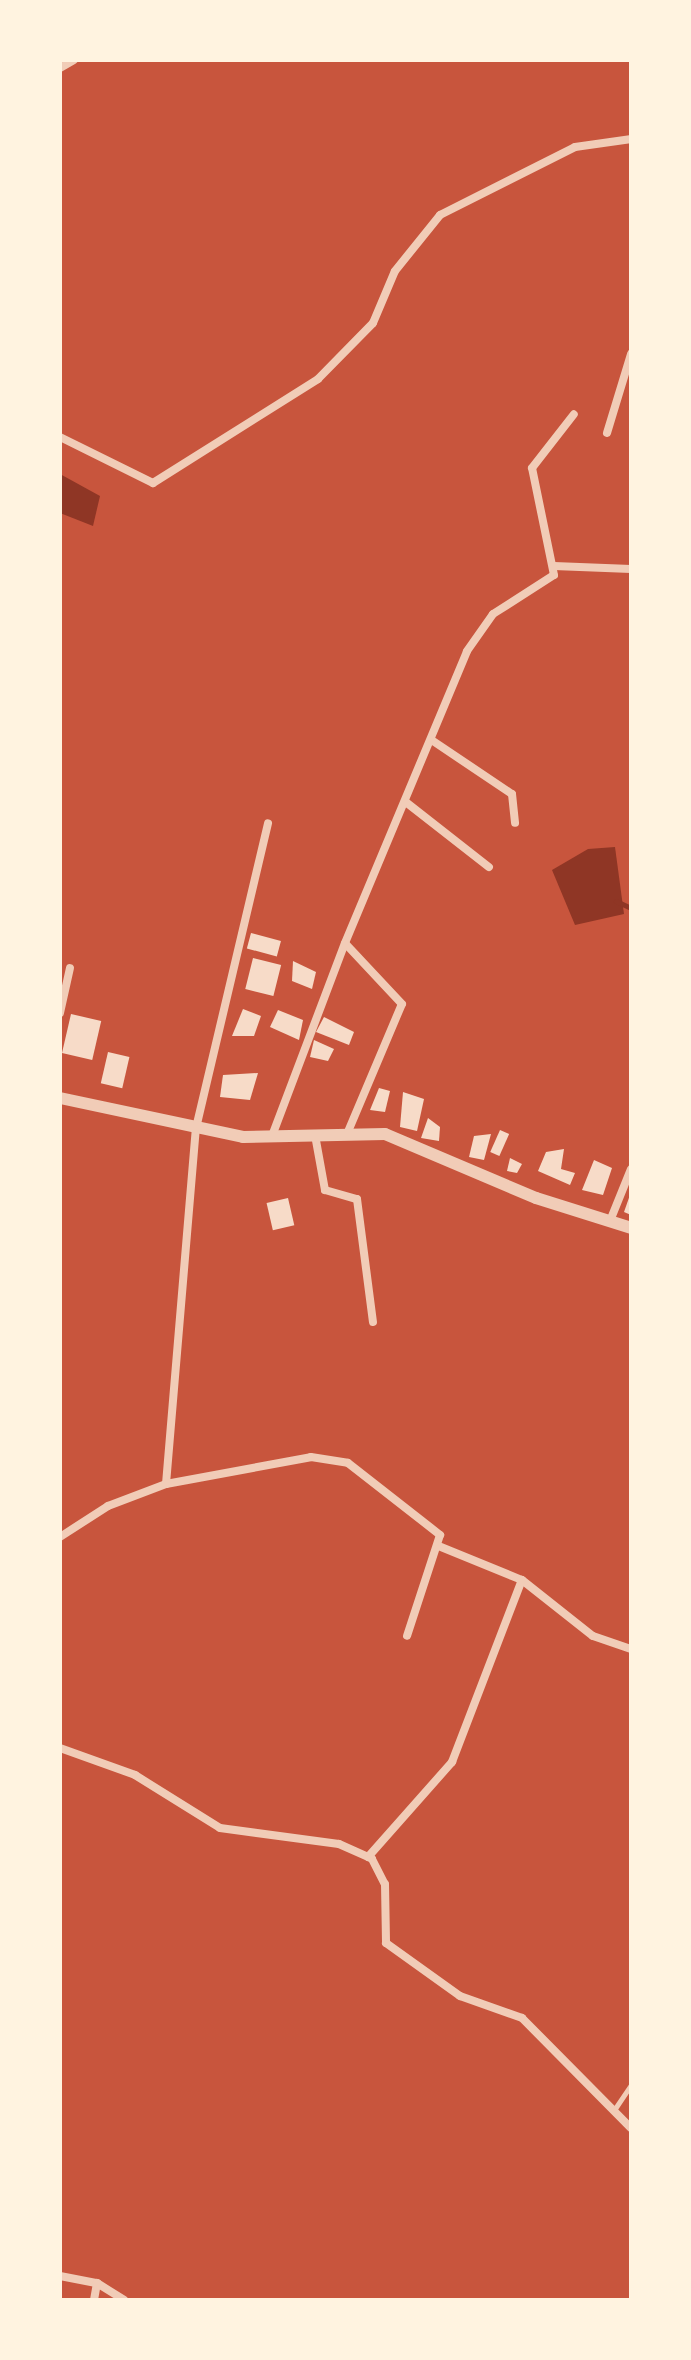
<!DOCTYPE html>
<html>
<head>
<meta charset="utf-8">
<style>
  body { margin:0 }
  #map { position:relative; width:691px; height:2360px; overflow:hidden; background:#c8553d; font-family:Montserrat,sans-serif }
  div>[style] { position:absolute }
  .water>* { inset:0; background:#8f3625 }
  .stream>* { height:5px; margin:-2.5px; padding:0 2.5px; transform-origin:2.5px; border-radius:2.5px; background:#8f3625 }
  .building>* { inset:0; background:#f7dbc8; transform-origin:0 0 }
  .service>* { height:5px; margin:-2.5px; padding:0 2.5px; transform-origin:2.5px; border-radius:2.5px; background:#f1ccb7 }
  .minor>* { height:8px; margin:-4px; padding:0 4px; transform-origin:4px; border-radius:4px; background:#f1ccb7 }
  .tertiary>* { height:12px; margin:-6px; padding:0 6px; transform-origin:6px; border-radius:6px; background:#f1ccb7 }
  span { translate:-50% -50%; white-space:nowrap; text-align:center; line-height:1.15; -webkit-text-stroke:6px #fff3e0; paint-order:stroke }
  .frame { position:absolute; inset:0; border:62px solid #fff3e0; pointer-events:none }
</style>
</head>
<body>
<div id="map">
  <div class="water">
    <i style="clip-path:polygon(60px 474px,100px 496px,93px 526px,60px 513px)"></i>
    <i style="clip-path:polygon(615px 847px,624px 914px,575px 925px,552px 870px,588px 849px)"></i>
  </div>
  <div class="stream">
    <i style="left:616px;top:901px;width:17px;rotate:25deg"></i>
  </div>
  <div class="building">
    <i style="left:251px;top:933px;width:31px;height:16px;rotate:15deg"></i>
    <i style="left:253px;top:958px;width:29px;height:32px;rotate:14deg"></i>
    <i style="clip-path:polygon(293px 961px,316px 972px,312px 989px,292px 981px)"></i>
    <i style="clip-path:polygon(243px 1009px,261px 1016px,254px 1036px,232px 1036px)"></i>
    <i style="clip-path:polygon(278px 1010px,303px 1020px,299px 1040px,270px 1027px)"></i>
    <i style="left:71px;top:1014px;width:31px;height:40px;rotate:13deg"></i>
    <i style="clip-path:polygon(324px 1017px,354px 1032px,349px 1045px,316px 1032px)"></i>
    <i style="clip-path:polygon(314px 1040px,334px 1049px,328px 1061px,310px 1057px)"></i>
    <i style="left:108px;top:1052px;width:22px;height:32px;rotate:13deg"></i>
    <i style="clip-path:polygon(258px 1073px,250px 1100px,220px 1097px,223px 1075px)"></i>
    <i style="clip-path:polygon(379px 1088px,390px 1091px,385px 1112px,370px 1110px)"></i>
    <i style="clip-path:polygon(403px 1092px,424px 1099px,417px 1131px,400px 1127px)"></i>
    <i style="clip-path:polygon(428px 1118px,440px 1127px,439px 1141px,421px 1138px)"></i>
    <i style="left:500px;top:1130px;width:10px;height:24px;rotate:24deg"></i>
    <i style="clip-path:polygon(491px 1134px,484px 1160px,469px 1157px,474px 1136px)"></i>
    <i style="clip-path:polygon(564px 1149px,561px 1169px,575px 1173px,570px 1185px,538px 1171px,546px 1152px)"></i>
    <i style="clip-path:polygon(510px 1158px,522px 1164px,517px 1173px,507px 1171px)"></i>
    <i style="clip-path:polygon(594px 1160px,612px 1168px,603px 1195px,582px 1190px)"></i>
    <i style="clip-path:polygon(631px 1192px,631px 1215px,624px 1212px)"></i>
    <i style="left:288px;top:1198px;width:28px;height:22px;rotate:77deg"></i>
  </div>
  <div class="service">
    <i style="left:614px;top:2110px;width:30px;rotate:-56deg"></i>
  </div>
  <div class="minor">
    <i style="left:60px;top:68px;width:16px;rotate:-30deg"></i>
    <i style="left:607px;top:433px;width:83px;rotate:-73.1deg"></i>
    <i style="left:60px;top:437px;width:104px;rotate:26.3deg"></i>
    <i style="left:153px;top:483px;width:195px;rotate:-32.2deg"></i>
    <i style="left:318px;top:379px;width:78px;rotate:-45.5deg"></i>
    <i style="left:373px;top:323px;width:56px;rotate:-67.1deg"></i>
    <i style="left:395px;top:271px;width:72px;rotate:-51.2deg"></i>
    <i style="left:440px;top:215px;width:151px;rotate:-26.7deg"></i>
    <i style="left:575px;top:147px;width:57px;rotate:-8.1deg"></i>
    <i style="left:554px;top:566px;width:77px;rotate:2.2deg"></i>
    <i style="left:433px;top:741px;width:95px;rotate:33.9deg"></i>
    <i style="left:512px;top:794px;width:29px;rotate:84deg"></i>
    <i style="left:407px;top:803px;width:104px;rotate:38deg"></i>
    <i style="left:60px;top:1013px;width:46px;rotate:-77.5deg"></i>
    <i style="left:347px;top:1134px;width:141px;rotate:-67.1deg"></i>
    <i style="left:402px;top:1004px;width:83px;rotate:-133.1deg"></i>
    <i style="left:345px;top:943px;width:316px;rotate:-67.3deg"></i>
    <i style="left:467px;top:651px;width:45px;rotate:-54.9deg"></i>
    <i style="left:493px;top:614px;width:72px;rotate:-32.6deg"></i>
    <i style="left:554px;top:575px;width:109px;rotate:-101.6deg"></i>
    <i style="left:532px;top:468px;width:68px;rotate:-52.1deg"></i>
    <i style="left:315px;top:1135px;width:56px;rotate:79.7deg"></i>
    <i style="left:325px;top:1190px;width:33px;rotate:16deg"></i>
    <i style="left:357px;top:1199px;width:124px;rotate:82.6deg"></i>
    <i style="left:272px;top:1136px;width:206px;rotate:-69.3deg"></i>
    <i style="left:610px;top:1221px;width:56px;rotate:-68deg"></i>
    <i style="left:166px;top:1484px;width:357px;rotate:-85.2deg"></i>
    <i style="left:196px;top:1128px;width:313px;rotate:-76.7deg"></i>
    <i style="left:60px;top:1537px;width:57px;rotate:-32.9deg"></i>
    <i style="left:108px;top:1506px;width:62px;rotate:-20.8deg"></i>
    <i style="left:166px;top:1484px;width:147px;rotate:-10.5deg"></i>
    <i style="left:311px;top:1457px;width:37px;rotate:9deg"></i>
    <i style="left:348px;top:1463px;width:117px;rotate:38deg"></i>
    <i style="left:440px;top:1535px;width:106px;rotate:108.1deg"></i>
    <i style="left:441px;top:1547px;width:87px;rotate:22.2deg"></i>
    <i style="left:522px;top:1580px;width:90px;rotate:38.3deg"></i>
    <i style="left:593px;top:1636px;width:40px;rotate:18.9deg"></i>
    <i style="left:60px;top:1748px;width:80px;rotate:19.8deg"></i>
    <i style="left:135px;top:1775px;width:100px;rotate:31.9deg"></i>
    <i style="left:220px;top:1828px;width:120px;rotate:7.7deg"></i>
    <i style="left:339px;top:1844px;width:36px;rotate:24deg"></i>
    <i style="left:372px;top:1859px;width:28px;rotate:63deg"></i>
    <i style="left:385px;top:1884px;width:59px;rotate:89deg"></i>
    <i style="left:386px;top:1943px;width:91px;rotate:35.6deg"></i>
    <i style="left:460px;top:1996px;width:66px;rotate:19.5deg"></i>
    <i style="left:522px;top:2018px;width:155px;rotate:45.3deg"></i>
    <i style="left:368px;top:1857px;width:127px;rotate:-48.5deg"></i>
    <i style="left:452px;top:1762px;width:195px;rotate:-69deg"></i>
    <i style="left:60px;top:2276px;width:38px;rotate:11deg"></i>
    <i style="left:97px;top:2283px;width:32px;rotate:32deg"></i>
    <i style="left:94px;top:2300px;width:17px;rotate:-80deg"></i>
  </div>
  <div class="tertiary">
    <i style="left:60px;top:1098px;width:187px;rotate:12deg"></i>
    <i style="left:243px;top:1137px;width:142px;rotate:-1.2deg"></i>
    <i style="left:385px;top:1134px;width:164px;rotate:23deg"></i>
    <i style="left:536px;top:1198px;width:100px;rotate:17.5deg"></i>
  </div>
  <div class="frame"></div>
</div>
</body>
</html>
